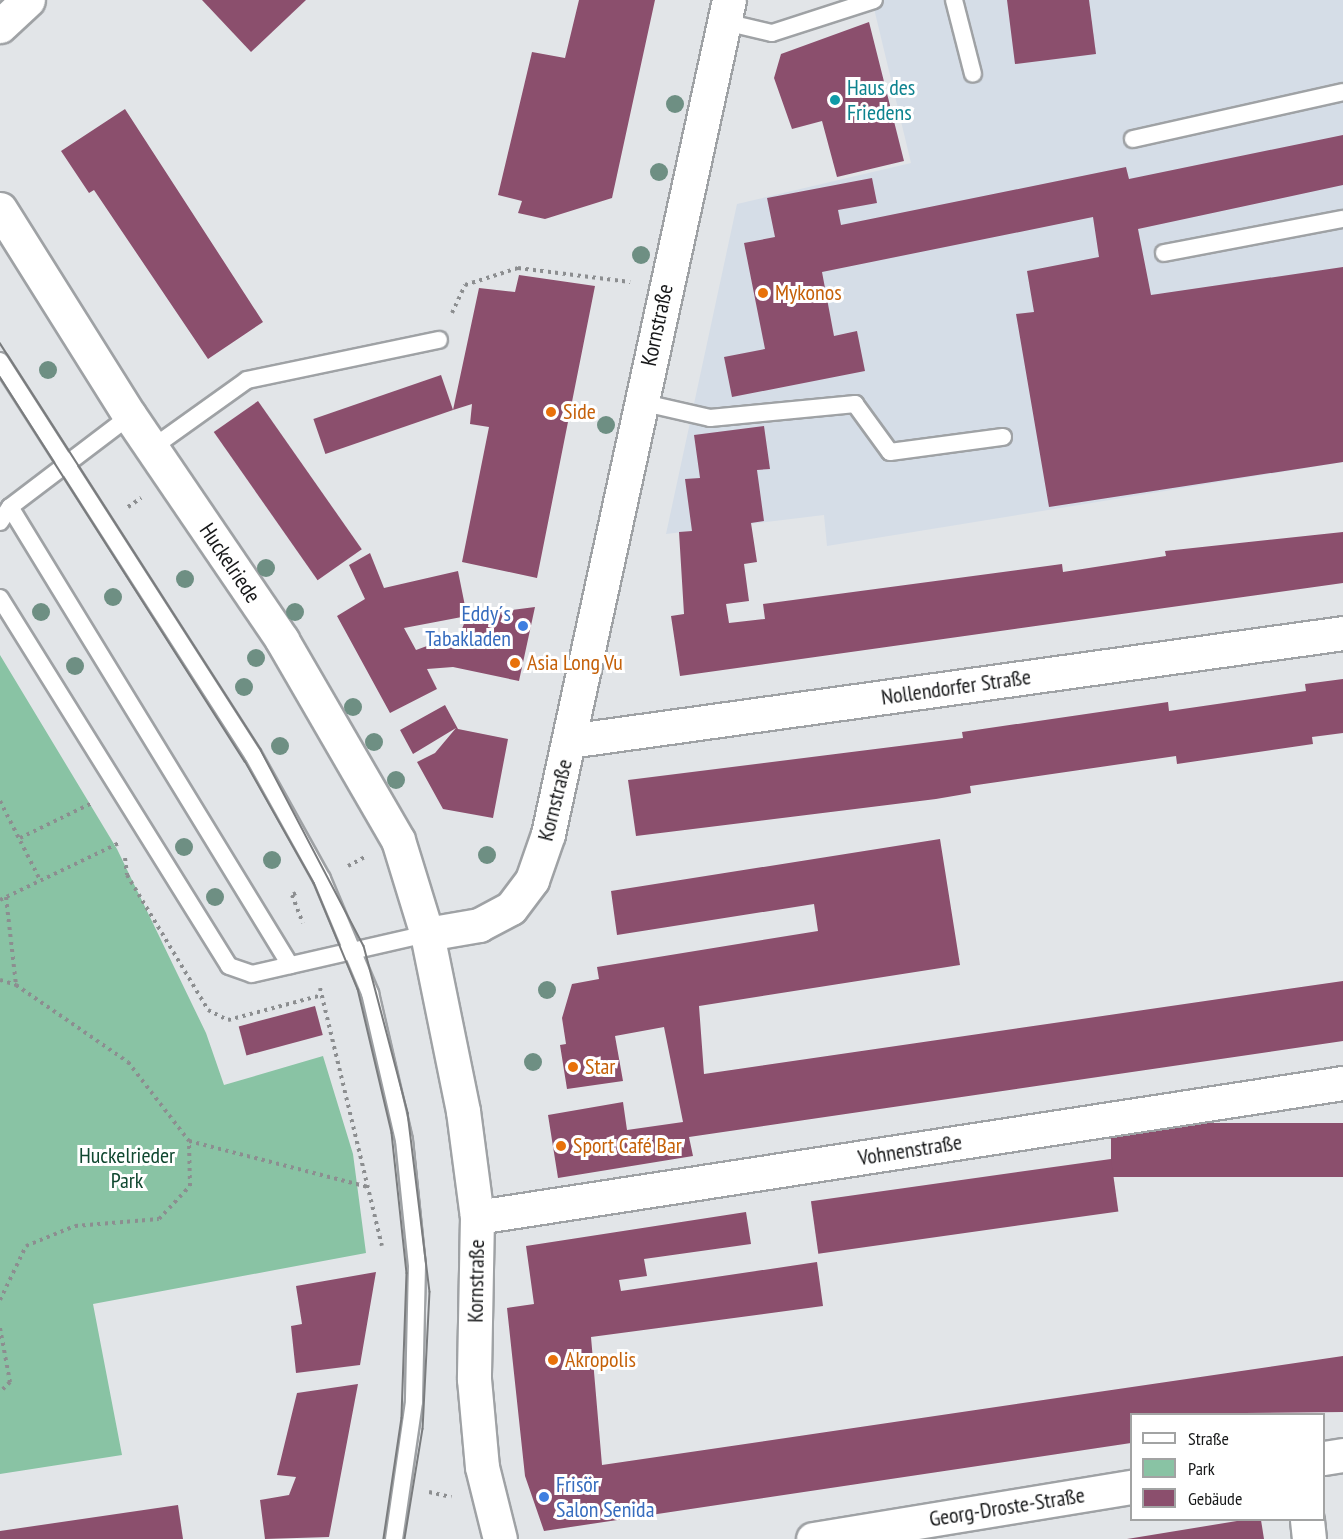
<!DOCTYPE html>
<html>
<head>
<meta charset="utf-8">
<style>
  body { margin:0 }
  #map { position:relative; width:1343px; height:1539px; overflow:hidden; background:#e2e5e8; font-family:"PT Sans Narrow",sans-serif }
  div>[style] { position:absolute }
  .built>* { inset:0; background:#d5dde7 }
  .green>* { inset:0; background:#89c3a4 }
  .building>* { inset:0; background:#8b4f6d; transform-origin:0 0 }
  .path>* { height:4px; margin-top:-2px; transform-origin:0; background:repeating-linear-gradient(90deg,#8c8e90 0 3px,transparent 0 7.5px) }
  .roads { filter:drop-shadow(2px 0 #9fa2a5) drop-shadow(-2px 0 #9fa2a5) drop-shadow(0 2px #9fa2a5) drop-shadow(0 -2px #9fa2a5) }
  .lane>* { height:16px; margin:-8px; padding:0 8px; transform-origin:8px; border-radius:8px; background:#fff }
  .street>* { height:33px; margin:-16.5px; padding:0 16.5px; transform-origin:16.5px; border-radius:16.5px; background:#fff }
  .secondary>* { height:33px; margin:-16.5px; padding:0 16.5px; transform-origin:16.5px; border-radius:16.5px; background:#fff }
  .tram>* { height:1.5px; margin:-0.75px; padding:0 0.75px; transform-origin:0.75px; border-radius:0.75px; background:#7a7c7e }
  .trees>* { width:18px; height:18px; margin:-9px; border-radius:50%; background:#6e8f83 }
  .dots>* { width:16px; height:16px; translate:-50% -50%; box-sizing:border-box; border:3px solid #fff; border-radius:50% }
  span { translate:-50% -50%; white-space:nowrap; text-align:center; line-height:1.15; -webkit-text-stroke:6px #fff; paint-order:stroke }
  .culture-label { font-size:22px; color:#0d838f }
  .left { translate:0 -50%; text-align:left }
  .food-label { font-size:22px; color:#c56008 }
  .street-label { font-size:22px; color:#171819 }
  .shop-label { font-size:22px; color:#366cbe }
  .right { translate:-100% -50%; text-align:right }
  .park-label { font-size:22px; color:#104830 }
  .legend { position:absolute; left:1130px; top:1413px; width:195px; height:108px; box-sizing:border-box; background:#fff; border:2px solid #a2a3a3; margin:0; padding:8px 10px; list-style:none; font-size:18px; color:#171819 }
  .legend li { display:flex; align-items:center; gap:12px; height:30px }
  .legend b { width:30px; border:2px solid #a2a3a3 }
</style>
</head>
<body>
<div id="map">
  <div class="built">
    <i style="clip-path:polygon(872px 0,1343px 0,1343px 462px,827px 546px,824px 515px,666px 534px,737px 204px,911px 163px)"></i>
  </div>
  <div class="green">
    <i style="clip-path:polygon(0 655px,117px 849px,206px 1033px,224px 1085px,323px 1056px,353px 1154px,366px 1253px,93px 1304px,122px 1455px,0 1474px)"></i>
  </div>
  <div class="building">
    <i style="clip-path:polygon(202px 0,306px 0,251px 52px)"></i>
    <i style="clip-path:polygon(579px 0,655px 0,612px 198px,545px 219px,518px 213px,522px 201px,498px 195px,532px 52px,565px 58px)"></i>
    <i style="clip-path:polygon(1007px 0,1089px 0,1096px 54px,1015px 64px)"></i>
    <i style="clip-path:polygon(869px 22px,904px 161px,837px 177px,822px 121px,792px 129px,774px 78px,781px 54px)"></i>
    <i style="clip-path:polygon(125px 109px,263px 322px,208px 359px,94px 190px,89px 193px,61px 151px)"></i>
    <i style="clip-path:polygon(1343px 135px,1343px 185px,1138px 229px,1151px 295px,1343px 267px,1343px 462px,1049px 507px,1016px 314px,1034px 312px,1027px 271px,1099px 257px,1093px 217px,822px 272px,834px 336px,857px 331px,865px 371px,732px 397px,724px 357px,765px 349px,744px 243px,775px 237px,767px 198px,872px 178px,877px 203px,838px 210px,841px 225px,1126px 167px,1129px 179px)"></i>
    <i style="clip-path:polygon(519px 275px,595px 286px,537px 578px,462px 562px,489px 427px,470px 424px,472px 404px,453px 410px,479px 288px,515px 292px)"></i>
    <i style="left:441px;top:375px;width:37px;height:135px;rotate:71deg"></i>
    <i style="left:258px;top:401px;width:181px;height:54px;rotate:55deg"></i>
    <i style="clip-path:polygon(764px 426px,770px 469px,757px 470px,764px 521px,751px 523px,757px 562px,744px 564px,749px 601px,726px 604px,729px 623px,765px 619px,763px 604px,1062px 564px,1063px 572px,1166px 556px,1165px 551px,1343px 532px,1343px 583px,680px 676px,671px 616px,684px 614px,679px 532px,692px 531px,685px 479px,700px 478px,694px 435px)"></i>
    <i style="clip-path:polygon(evenodd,370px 553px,384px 588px,458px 571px,467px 616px,535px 607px,519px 681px,453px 667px,427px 669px,437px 689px,390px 713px,337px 616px,365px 599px,349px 565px,370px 553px,467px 616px,460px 634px,416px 650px,404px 628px,467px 616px)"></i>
    <i style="clip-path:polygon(1343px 679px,1343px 733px,1312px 737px,1313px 744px,1177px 764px,1176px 756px,970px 786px,971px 793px,936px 799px,636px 836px,628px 780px,963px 738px,962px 732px,1168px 702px,1169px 711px,1306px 691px,1305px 684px)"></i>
    <i style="clip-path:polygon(445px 705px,458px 729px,508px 739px,493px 818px,443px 809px,417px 762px,435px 753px,456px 728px,413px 754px,400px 730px)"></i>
    <i style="clip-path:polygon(940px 839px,960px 965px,699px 1006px,704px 1074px,1343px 981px,1343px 1041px,689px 1137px,693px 1156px,558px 1178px,548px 1115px,623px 1102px,627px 1130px,683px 1122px,664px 1027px,615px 1036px,623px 1081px,567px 1089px,560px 1045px,566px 1044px,562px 1018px,572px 984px,599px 979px,597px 967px,818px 931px,814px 904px,617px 935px,611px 891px)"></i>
    <i style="left:315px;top:1006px;width:30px;height:79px;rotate:75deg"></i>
    <i style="left:1343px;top:1123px;width:54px;height:232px;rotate:90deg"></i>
    <i style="left:1111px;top:1159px;width:53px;height:303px;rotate:82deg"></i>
    <i style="clip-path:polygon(746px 1212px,751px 1244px,644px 1259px,647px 1276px,619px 1280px,621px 1291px,817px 1262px,823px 1306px,591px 1337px,602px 1465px,1343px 1356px,1343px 1412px,1131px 1414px,1131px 1443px,544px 1531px,525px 1476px,507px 1308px,534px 1304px,526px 1246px)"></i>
    <i style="clip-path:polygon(376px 1272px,360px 1365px,296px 1373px,291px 1326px,302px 1324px,296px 1286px)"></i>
    <i style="clip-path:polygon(358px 1384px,329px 1537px,265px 1539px,260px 1500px,289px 1495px,296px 1477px,277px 1475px,297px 1393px)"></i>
    <i style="clip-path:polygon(178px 1505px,183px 1539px,0 1539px,0 1531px)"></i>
    <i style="clip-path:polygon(1261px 1520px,1264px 1539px,1127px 1539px,1243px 1520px)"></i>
  </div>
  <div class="path">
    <i style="left:452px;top:313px;width:31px;rotate:-65deg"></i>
    <i style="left:465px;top:285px;width:56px;rotate:-17.8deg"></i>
    <i style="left:518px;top:268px;width:113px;rotate:7.1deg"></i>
    <i style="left:128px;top:507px;width:16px;rotate:-35deg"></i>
    <i style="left:0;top:801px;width:89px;rotate:63.1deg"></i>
    <i style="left:20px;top:838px;width:80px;rotate:-25.9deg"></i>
    <i style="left:125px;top:858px;width:17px;rotate:83deg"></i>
    <i style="left:127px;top:875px;width:157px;rotate:59deg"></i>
    <i style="left:208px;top:1010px;width:22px;rotate:27deg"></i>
    <i style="left:228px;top:1020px;width:97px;rotate:-14.9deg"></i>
    <i style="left:348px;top:866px;width:19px;rotate:-28deg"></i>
    <i style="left:296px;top:893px;width:4px;rotate:153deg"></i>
    <i style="left:292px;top:895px;width:30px;rotate:69deg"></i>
    <i style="left:6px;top:897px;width:89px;rotate:83.5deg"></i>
    <i style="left:0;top:900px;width:132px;rotate:-25.6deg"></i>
    <i style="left:0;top:980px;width:17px;rotate:17deg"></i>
    <i style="left:16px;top:985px;width:136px;rotate:34.5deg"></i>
    <i style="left:128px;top:1062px;width:100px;rotate:52.3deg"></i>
    <i style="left:189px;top:1141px;width:185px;rotate:14.4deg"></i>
    <i style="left:320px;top:988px;width:265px;rotate:76.5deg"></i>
    <i style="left:0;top:1300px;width:60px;rotate:-64.3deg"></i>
    <i style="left:26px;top:1246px;width:53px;rotate:-22.2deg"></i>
    <i style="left:75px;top:1226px;width:84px;rotate:-4.8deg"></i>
    <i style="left:159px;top:1219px;width:45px;rotate:-46.8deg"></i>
    <i style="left:190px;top:1186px;width:45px;rotate:-91.3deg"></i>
    <i style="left:0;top:1328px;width:55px;rotate:79.5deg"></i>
    <i style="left:10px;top:1382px;width:14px;rotate:135deg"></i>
    <i style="left:429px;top:1492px;width:23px;rotate:13deg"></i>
  </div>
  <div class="roads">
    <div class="lane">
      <i style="left:954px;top:0;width:76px;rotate:75.6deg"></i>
      <i style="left:725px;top:22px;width:48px;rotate:13.2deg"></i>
      <i style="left:772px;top:33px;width:107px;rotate:-17.9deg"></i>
      <i style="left:1133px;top:139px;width:215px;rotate:-12.6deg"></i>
      <i style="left:1164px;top:253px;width:182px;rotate:-10.8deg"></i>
      <i style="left:0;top:361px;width:468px;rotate:57.3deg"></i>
      <i style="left:253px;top:755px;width:142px;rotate:60.9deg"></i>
      <i style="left:322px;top:879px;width:124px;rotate:67.2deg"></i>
      <i style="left:370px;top:993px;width:151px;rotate:77deg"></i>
      <i style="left:404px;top:1140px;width:126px;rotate:84.1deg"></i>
      <i style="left:417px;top:1265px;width:137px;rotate:91.3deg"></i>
      <i style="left:414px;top:1402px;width:138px;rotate:98.3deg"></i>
      <i style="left:640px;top:402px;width:72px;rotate:12.9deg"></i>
      <i style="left:710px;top:418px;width:146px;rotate:-5.5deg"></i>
      <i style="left:855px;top:404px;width:59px;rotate:53.9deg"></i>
      <i style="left:890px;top:452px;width:114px;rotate:-7.6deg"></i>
      <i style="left:152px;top:448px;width:117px;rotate:-35.6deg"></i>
      <i style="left:247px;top:380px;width:196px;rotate:-11.8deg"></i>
      <i style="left:10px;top:507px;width:537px;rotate:58.56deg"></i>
      <i style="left:0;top:522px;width:18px;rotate:-56deg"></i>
      <i style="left:10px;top:507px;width:151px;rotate:-37.2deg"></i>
      <i style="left:0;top:598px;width:433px;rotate:58.1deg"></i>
      <i style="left:229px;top:966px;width:24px;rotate:19deg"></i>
      <i style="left:252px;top:974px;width:180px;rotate:-12.9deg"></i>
    </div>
    <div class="street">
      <i style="left:569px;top:741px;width:781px;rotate:-7.94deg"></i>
      <i style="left:477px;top:1217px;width:876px;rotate:-8.8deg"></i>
      <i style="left:1324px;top:1458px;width:19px;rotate:-9deg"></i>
      <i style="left:1307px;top:1520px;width:19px;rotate:84deg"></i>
      <i style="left:813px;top:1539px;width:323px;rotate:-9.3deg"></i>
    </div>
    <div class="secondary">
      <i style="left:0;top:26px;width:38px;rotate:-43deg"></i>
      <i style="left:0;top:209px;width:244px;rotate:57.9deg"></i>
      <i style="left:130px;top:416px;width:271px;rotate:55.8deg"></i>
      <i style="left:282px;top:640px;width:231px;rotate:59.9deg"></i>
      <i style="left:398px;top:840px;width:98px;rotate:72.9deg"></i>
      <i style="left:427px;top:934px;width:181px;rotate:78.5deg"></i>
      <i style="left:463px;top:1111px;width:107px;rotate:82.5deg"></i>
      <i style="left:477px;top:1217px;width:162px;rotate:91.1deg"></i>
      <i style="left:474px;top:1379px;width:88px;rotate:84.8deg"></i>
      <i style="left:482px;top:1467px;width:74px;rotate:76deg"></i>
      <i style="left:427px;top:934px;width:53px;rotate:-9.8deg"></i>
      <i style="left:479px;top:925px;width:36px;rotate:-28deg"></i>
      <i style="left:511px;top:908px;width:35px;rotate:-53deg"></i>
      <i style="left:532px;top:880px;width:49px;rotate:-70.8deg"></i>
      <i style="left:548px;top:834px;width:853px;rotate:-77.76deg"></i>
    </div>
  </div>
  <div class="tram">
    <i style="left:0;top:343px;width:483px;rotate:57.3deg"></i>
    <i style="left:261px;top:750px;width:221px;rotate:62.3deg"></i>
    <i style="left:364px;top:946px;width:173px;rotate:75.2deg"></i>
    <i style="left:408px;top:1113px;width:180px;rotate:83deg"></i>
    <i style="left:430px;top:1292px;width:137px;rotate:92.9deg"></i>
    <i style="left:423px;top:1429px;width:111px;rotate:99.3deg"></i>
    <i style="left:0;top:377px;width:456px;rotate:57.5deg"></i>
    <i style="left:245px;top:761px;width:140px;rotate:60.5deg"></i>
    <i style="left:314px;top:883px;width:115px;rotate:67.5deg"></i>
    <i style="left:358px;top:989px;width:148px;rotate:76.7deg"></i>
    <i style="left:392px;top:1133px;width:141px;rotate:83.9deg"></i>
    <i style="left:407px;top:1273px;width:145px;rotate:92deg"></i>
    <i style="left:402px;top:1418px;width:122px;rotate:98.5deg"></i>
  </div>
  <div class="trees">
    <i style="left:675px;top:104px"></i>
    <i style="left:659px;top:172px"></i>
    <i style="left:641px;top:255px"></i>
    <i style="left:48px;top:370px"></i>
    <i style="left:606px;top:425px"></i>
    <i style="left:266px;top:568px"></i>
    <i style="left:185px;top:579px"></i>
    <i style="left:113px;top:597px"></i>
    <i style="left:41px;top:612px"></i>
    <i style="left:295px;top:612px"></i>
    <i style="left:256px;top:658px"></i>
    <i style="left:75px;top:666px"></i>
    <i style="left:244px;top:687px"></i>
    <i style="left:353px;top:707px"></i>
    <i style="left:374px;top:742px"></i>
    <i style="left:280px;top:746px"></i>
    <i style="left:396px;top:780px"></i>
    <i style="left:184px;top:847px"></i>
    <i style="left:487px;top:855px"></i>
    <i style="left:272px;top:860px"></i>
    <i style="left:215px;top:897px"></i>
    <i style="left:547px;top:990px"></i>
    <i style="left:533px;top:1062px"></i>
  </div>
  <div class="dots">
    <i style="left:835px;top:100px;background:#0f9aa8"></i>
    <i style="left:763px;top:293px;background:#e8710a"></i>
    <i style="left:551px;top:412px;background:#e8710a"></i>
    <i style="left:523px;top:626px;background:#3f7fe0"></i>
    <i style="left:515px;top:663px;background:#e8710a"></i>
    <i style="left:573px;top:1067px;background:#e8710a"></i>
    <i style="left:561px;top:1146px;background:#e8710a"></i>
    <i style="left:553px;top:1360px;background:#e8710a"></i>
    <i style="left:544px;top:1497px;background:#3f7fe0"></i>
  </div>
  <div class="culture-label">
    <span class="left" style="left:847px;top:100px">Haus des<br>Friedens</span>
  </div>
  <div class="food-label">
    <span class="left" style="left:775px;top:293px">Mykonos</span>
    <span class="left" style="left:563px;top:412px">Side</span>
    <span class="left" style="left:527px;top:663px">Asia Long Vu</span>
    <span class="left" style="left:585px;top:1067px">Star</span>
    <span class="left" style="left:573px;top:1146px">Sport Café Bar</span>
    <span class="left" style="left:565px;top:1360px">Akropolis</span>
  </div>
  <div class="street-label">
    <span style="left:657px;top:325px;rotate:-78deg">Kornstraße</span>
    <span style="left:230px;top:563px;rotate:56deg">Huckelriede</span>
    <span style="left:956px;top:687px;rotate:-8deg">Nollendorfer Straße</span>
    <span style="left:555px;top:800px;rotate:-76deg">Kornstraße</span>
    <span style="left:910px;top:1150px;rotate:-9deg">Vohnenstraße</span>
    <span style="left:476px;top:1281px;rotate:-89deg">Kornstraße</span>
    <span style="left:1007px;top:1507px;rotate:-9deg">Georg-Droste-Straße</span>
  </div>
  <div class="shop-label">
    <span class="right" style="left:511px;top:626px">Eddy´s<br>Tabakladen</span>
    <span class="left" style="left:556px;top:1497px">Frisör<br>Salon Senida</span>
  </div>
  <div class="park-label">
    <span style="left:127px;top:1168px">Huckelrieder<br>Park</span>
  </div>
  <ul class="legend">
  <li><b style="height:8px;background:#fff"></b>Straße</li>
  <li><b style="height:16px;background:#89c3a4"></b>Park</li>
  <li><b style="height:16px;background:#8b4f6d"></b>Gebäude</li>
  </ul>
</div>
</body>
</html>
